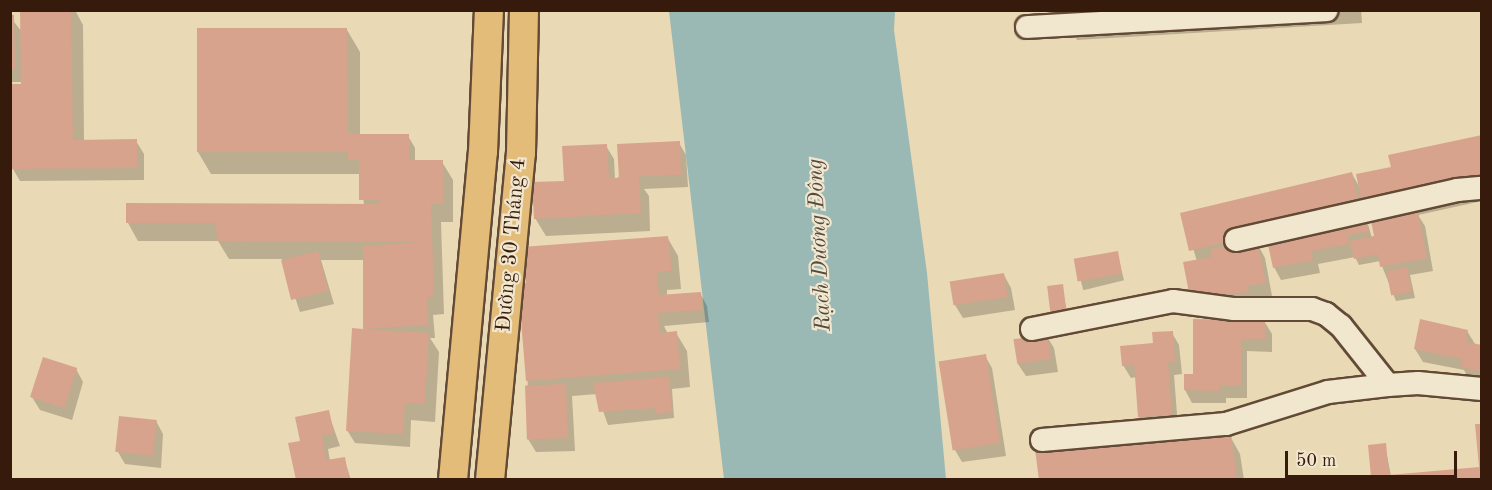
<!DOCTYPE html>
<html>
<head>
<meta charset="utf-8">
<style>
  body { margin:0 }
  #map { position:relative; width:1492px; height:490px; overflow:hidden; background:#e9d9b4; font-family:"Old Standard TT",serif }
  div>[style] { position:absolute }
  .water>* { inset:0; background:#9ab9b5 }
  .shadow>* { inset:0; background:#0003; transform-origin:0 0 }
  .building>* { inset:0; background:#d8a38c; transform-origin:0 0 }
  .roads { filter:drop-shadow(2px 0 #634a36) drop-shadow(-2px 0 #634a36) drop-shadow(0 2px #634a36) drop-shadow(0 -2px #634a36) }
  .minor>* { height:22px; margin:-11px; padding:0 11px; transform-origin:11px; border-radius:11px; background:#f1e6ce }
  .major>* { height:28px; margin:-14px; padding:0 14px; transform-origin:14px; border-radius:14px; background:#e4bc7a }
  span { translate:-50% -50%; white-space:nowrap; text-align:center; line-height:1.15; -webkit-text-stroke:4.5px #f1e6ce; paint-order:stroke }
  .street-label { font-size:21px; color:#361a0c }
  .water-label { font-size:22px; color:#544a3f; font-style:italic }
  .frame { position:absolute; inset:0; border:12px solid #361a0c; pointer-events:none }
  .scale { position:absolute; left:1285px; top:451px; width:172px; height:27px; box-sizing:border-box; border:3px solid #361a0c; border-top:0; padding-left:8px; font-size:18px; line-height:21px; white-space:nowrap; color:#361a0c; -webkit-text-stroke:4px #f1e6ce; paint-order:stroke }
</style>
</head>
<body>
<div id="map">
  <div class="water">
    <i style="clip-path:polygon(669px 11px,895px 11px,894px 30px,927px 273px,946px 479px,724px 479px)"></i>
  </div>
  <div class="shadow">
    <i style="clip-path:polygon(22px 10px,75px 10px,83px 25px,84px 141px,136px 141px,144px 154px,144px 180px,20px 181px,13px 169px,23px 82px,10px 82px,10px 17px,22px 32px)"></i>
    <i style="clip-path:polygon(1064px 10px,1361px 10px,1362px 23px,1077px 40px)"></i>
    <i style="clip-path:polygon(347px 30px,360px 52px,360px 135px,408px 136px,415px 148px,415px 162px,442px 162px,453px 180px,453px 222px,441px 222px,444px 314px,433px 315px,435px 338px,430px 338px,439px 352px,435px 422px,411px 420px,410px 447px,355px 443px,347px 430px,365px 330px,365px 260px,321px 260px,334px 304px,300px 312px,282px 259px,229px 259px,218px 241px,138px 241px,128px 223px,364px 205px,361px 174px,211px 174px,198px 152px)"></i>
    <i style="clip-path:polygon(evenodd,1482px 136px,1482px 201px,1418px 215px,1425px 226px,1433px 271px,1410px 275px,1415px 298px,1396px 301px,1380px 261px,1359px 265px,1355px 257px,1318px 264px,1320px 273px,1281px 280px,1274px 267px,1269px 239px,1258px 245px,1265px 258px,1272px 296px,1199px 310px,1197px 261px,1182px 214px,1352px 174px,1360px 188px,1393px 168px,1482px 136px,1407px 211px,1409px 215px,1372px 238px,1367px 221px,1407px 211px)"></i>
    <i style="clip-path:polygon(679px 143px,686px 155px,688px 187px,644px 189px,649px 196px,650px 231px,546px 236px,535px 218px,565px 182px,606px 146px,614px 159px,615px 179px)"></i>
    <i style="clip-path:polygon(667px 237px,678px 256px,681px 289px,667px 290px,667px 296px,700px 293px,707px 306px,709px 322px,664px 326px,668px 334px,676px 333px,687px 351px,690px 387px,672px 389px,674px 418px,608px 425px,597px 394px,572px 396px,575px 451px,536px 452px,528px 439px,527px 284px)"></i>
    <i style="left:1117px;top:252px;width:29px;height:42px;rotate:76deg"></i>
    <i style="clip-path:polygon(1004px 275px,1011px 288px,1015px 310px,963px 318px,955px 305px)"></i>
    <i style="clip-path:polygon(1062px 286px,1069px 322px,1055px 324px)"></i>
    <i style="clip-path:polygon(1195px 321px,1264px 321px,1272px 334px,1272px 352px,1247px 351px,1247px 398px,1226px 398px,1226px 403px,1192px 403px,1185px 390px,1185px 375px,1194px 375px)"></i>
    <i style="clip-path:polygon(1467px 331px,1475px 344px,1482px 347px,1482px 382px,1469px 380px,1464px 370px,1423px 362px,1415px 349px)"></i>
    <i style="clip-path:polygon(1172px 333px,1179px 345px,1182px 374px,1174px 375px,1178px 427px,1147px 430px,1139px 417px,1136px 377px,1131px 378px,1123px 365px)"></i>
    <i style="clip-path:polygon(1046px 335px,1054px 348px,1058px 372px,1026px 376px,1018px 364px)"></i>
    <i style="clip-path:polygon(985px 356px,992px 368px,1006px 456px,962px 462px,955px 450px)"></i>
    <i style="clip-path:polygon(76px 369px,83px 382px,72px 420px,40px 410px,32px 397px)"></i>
    <i style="clip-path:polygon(328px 412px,340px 446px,328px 449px,330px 461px,344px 458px,351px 480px,297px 480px,301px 442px)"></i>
    <i style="clip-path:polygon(156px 421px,163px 434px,161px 468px,125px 464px,118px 452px)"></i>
    <i style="clip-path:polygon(1230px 436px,1240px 454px,1244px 480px,1041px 480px)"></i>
    <i style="clip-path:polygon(1385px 445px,1391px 476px,1482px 480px,1355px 480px,1373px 478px)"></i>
  </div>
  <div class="building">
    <i style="clip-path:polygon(20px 10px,71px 10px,73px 140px,137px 139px,137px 168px,12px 169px,10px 84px,21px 84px)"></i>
    <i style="clip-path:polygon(1062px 10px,1162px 10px,1063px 18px)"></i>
    <i style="clip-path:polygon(10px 15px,14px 15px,15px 69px,10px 69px)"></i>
    <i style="clip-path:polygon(197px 28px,347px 28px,348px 134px,409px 134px,409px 160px,443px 160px,443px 204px,431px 204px,434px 296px,427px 297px,428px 325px,363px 329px,429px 333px,425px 404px,405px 403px,403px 434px,346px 431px,352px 328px,363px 329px,363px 246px,421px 242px,217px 241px,216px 223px,126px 223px,126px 203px,380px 204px,380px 200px,359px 200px,359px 160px,348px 160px,348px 152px,197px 152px)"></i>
    <i style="clip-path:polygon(1482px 135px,1482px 181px,1363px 207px,1356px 174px,1391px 167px,1388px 155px)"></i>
    <i style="clip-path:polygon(680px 141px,681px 175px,639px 176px,641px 213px,534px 219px,532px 182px,564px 181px,562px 146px,607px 144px,609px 178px,619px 178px,617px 144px)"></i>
    <i style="clip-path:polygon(1352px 172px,1360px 207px,1224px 234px,1226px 242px,1189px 251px,1180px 213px)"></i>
    <i style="clip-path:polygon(1418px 212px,1427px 258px,1380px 267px,1378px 254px,1354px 259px,1350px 241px,1374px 236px,1371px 221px)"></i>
    <i style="clip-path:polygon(1367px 219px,1369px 232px,1348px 235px,1349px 244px,1312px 251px,1313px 260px,1273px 268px,1267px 240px)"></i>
    <i style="clip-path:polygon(668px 236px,672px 271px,657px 272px,659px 295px,701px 292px,702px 310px,658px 313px,660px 333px,677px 331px,680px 369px,526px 381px,518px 283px,526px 283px,522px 247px)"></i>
    <i style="clip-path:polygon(1240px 244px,1258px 244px,1266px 283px,1248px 286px,1249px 292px,1190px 298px,1183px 262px,1212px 257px,1210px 249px)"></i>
    <i style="left:318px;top:251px;width:41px;height:38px;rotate:76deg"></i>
    <i style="left:1118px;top:251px;width:23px;height:45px;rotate:80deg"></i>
    <i style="left:1407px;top:267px;width:25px;height:21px;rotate:79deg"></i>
    <i style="left:1004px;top:273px;width:24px;height:55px;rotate:81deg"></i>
    <i style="left:1063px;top:284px;width:32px;height:16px;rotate:83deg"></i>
    <i style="clip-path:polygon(1193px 319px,1265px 320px,1265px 339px,1241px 339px,1241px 386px,1219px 385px,1219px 391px,1184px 390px,1184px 374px,1193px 374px)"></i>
    <i style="clip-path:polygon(1420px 319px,1468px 330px,1466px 342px,1482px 345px,1482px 372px,1461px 367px,1462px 359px,1414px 349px)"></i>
    <i style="clip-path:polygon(1173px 331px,1175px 362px,1168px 362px,1172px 415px,1138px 417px,1134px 364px,1122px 366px,1120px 346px,1153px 343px,1152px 332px)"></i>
    <i style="left:1047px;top:334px;width:25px;height:34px;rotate:81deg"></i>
    <i style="left:986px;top:354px;width:90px;height:48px;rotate:81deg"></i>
    <i style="left:43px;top:357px;width:36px;height:42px;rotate:18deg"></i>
    <i style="clip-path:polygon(669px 377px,672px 412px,656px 414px,656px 408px,599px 412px,593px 383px)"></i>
    <i style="left:566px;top:384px;width:54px;height:41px;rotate:88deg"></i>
    <i style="clip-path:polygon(329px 410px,334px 433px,322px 436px,326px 460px,345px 457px,349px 479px,296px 480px,288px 443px,300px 441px,295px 417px)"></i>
    <i style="left:119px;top:416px;width:38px;height:36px;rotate:6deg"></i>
    <i style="clip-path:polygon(1475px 424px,1482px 424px,1482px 480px,1358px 480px,1371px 477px,1368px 445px,1386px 443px,1389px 475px,1479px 467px)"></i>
    <i style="clip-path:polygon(1204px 428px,1231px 434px,1237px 480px,1039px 480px,1035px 449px)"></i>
  </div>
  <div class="roads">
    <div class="minor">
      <i style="left:1027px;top:27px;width:300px;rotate:-3.2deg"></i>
      <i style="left:1236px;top:240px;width:227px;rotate:-12.7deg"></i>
      <i style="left:1457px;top:190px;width:25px;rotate:-5deg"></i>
      <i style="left:1032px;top:329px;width:144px;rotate:-11.2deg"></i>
      <i style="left:1173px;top:301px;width:62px;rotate:7.5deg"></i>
      <i style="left:1234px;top:309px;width:78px"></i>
      <i style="left:1312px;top:309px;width:15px;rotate:20deg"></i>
      <i style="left:1326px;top:314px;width:19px;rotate:39deg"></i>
      <i style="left:1341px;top:326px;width:75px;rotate:51.5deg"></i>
      <i style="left:1042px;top:440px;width:185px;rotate:-5deg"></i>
      <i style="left:1226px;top:424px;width:107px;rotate:-17.4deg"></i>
      <i style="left:1328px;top:392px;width:60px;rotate:-6.7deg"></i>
      <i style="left:1388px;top:385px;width:30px;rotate:-4deg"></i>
      <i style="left:1418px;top:383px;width:64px;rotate:5.4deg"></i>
    </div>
    <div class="major">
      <i style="left:453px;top:480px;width:329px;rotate:-84.8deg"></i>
      <i style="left:483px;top:152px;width:142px;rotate:-87.6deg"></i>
      <i style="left:490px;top:480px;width:328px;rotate:-84.6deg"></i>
      <i style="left:521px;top:153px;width:143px;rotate:-88.8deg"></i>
    </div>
  </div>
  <div class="street-label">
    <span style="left:512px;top:245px;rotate:-85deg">Đường 30 Tháng 4</span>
  </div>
  <div class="water-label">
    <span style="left:820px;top:245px;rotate:-93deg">Rạch Dương Đông</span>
  </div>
  <div class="frame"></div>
  <div class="scale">50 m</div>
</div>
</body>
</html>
